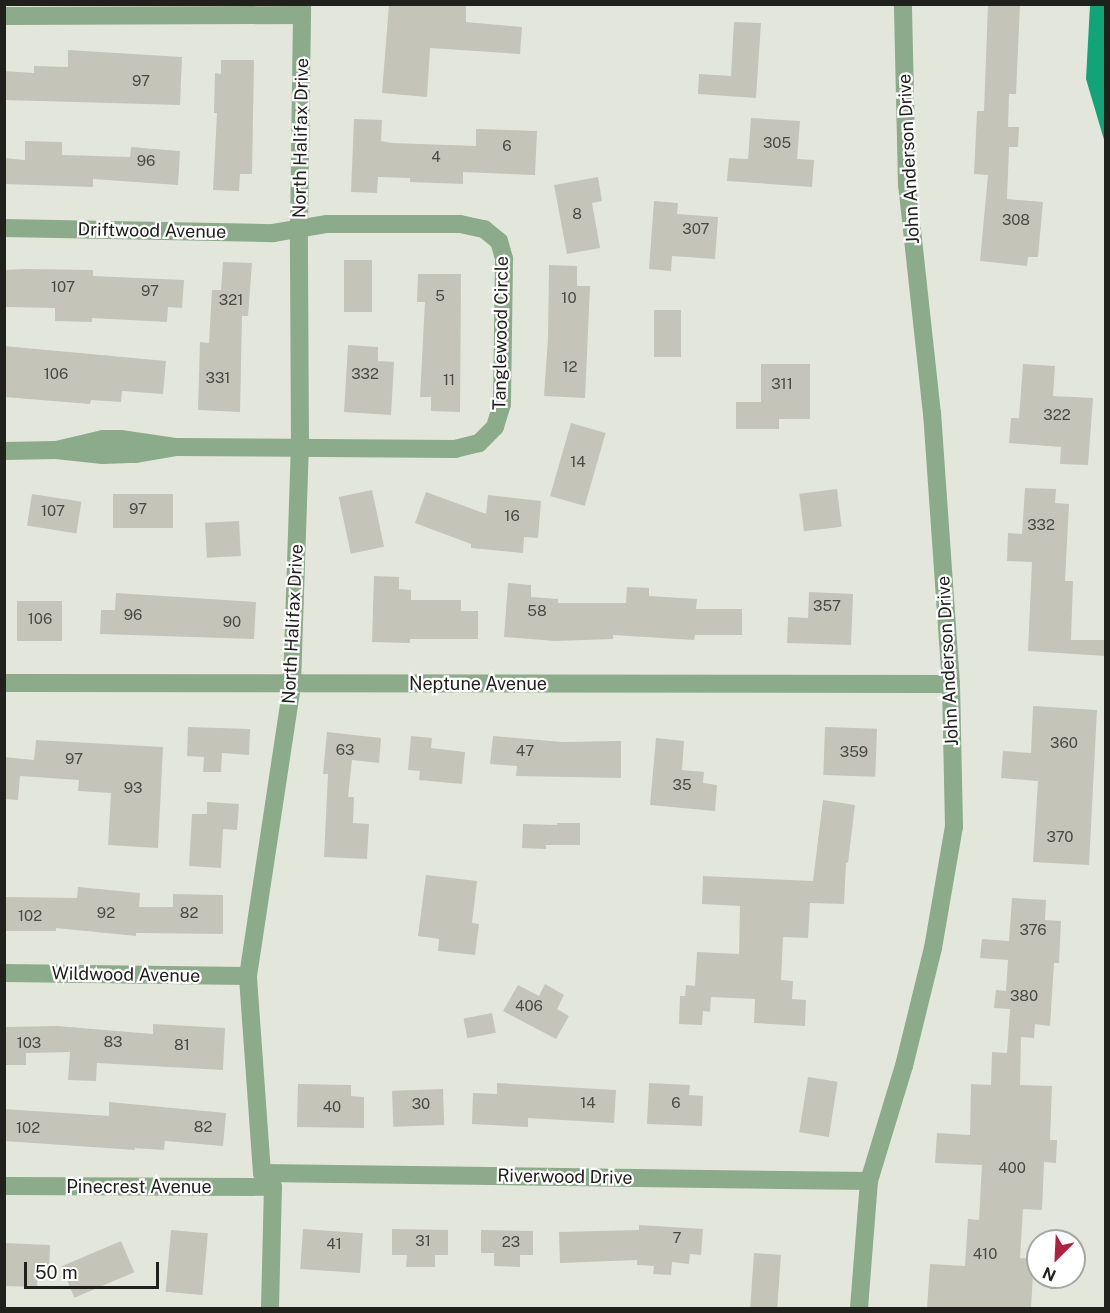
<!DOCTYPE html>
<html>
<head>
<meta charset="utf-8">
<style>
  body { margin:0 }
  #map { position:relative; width:1110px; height:1313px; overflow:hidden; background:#e3e7db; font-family:"Public Sans",sans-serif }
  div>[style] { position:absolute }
  .water>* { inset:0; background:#11a479 }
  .building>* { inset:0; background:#c5c4b8; transform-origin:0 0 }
  .minor>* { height:18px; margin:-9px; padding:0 9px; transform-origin:9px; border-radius:9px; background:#8bab8a }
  span { translate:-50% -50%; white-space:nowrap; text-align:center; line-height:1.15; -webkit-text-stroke:4.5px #fff; paint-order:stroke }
  .number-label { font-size:15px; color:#494a44 }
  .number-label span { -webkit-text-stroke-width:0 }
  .street-label { font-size:18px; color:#20211d }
  .frame { position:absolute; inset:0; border:6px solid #20211d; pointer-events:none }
  .north { position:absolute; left:1026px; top:1229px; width:60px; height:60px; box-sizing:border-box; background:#fff; border:2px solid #a6a6a5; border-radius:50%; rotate:204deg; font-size:16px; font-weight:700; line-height:24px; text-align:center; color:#20211d }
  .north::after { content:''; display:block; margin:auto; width:21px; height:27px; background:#b21f3f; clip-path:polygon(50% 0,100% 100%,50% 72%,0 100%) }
  .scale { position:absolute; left:24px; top:1262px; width:135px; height:27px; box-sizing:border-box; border:3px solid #20211d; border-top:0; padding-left:8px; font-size:18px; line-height:21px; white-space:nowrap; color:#20211d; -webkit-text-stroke:4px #fff; paint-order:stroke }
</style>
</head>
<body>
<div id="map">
  <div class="water">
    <i style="clip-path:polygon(1090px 5px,1105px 5px,1105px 143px,1086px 79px)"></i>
  </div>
  <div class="building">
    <i style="clip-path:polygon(389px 4px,466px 4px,466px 22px,522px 27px,520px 54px,430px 48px,427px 97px,382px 93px)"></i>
    <i style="clip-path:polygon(988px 4px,1020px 4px,1016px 94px,1009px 94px,1008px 127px,1019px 127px,1018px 147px,1009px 147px,1007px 199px,1043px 202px,1038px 257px,1028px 257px,1027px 266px,980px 261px,988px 175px,974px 174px,977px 111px,984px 111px)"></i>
    <i style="clip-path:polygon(734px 22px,761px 23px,756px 98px,698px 94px,699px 74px,731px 76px)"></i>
    <i style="clip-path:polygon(68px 50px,182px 57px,180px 105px,4px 100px,4px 71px,34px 73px,34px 66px,68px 67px)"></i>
    <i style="clip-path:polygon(221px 60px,254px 60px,252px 174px,240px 174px,239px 191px,213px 190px,217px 113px,214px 113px,215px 73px,221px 74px)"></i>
    <i style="clip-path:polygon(751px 118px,800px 121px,797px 159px,814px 160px,812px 187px,727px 181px,729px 158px,748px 159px)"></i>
    <i style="clip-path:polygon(354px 119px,382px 120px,381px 141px,392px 143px,476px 146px,476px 129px,537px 131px,535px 175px,463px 172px,463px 184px,410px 182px,410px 178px,378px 177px,377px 193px,351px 192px)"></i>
    <i style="clip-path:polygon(25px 141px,62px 142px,62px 155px,130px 157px,131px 147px,180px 151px,178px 185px,93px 179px,93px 187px,4px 184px,4px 158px,25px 160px)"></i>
    <i style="clip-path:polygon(598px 177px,602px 201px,592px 203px,600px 248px,567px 254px,554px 185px)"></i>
    <i style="clip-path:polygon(654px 201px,678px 203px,677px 214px,718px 217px,715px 259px,672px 256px,671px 271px,649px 269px)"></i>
    <i style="left:344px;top:260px;width:28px;height:52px"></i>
    <i style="clip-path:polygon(223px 262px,252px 263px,248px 316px,242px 316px,240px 412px,198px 410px,200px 342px,209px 343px,212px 290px,221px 290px)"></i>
    <i style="clip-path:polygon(549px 265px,577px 266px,577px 286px,590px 286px,585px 398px,544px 396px,548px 338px)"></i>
    <i style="clip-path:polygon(24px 269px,93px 270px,93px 276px,184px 280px,182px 308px,168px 307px,167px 322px,92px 318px,92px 322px,55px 321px,55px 308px,4px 307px,4px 270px)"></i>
    <i style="clip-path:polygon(418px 274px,461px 274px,460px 412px,431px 411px,431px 397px,420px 397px,425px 302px,417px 302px)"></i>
    <i style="left:654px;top:310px;width:27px;height:47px"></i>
    <i style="clip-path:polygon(348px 345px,378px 347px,378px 361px,394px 362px,391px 415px,344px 412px)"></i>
    <i style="clip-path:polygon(4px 346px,166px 361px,163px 394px,122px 391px,121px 402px,91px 400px,90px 404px,4px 397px)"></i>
    <i style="clip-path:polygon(761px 364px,810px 364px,810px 419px,779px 419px,779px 429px,736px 429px,736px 402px,761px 402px)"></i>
    <i style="clip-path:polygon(1023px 364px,1055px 366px,1053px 396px,1093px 398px,1088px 465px,1060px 464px,1061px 447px,1009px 443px,1011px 418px,1019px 418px)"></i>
    <i style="left:571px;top:423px;width:36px;height:76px;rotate:16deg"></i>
    <i style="clip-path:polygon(1025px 488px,1056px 489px,1055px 503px,1069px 504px,1065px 581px,1073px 581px,1071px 640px,1106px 640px,1106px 656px,1028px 651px,1032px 562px,1007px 561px,1008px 533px,1022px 534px)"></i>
    <i style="left:837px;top:489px;width:38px;height:38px;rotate:83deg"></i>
    <i style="left:372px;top:490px;width:58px;height:34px;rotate:78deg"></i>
    <i style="clip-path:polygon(426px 492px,486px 514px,488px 495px,541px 501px,538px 538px,524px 537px,523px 553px,471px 548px,471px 544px,415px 523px)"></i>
    <i style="left:32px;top:494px;width:50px;height:32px;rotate:9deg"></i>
    <i style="left:113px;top:494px;width:60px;height:34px"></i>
    <i style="left:239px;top:521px;width:35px;height:34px;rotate:87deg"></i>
    <i style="clip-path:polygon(374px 576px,399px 577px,399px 589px,411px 590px,411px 600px,461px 600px,461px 611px,478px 611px,478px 639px,410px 639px,410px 643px,372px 642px)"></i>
    <i style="clip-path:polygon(508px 583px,531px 585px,531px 597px,558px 599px,558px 603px,626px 603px,627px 587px,649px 588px,649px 596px,697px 599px,696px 609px,742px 609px,742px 635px,695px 635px,694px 640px,613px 635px,613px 639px,555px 641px,504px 637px)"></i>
    <i style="clip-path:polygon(809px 592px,853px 594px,851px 645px,787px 643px,788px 617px,808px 618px)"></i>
    <i style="clip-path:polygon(116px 593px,256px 602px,254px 639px,100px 634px,101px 610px,115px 610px)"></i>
    <i style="left:17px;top:601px;width:45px;height:40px"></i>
    <i style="clip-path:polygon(1033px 706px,1097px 710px,1089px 865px,1033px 862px,1038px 781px,1001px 778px,1003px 751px,1031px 753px)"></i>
    <i style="clip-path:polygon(188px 727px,250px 729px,249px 755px,222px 753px,221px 772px,203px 772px,204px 757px,187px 756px)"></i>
    <i style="left:825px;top:727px;width:52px;height:48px;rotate:2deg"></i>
    <i style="clip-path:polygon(327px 732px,381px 738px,379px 763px,352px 760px,348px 797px,354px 797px,353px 823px,369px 824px,367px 859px,324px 857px,328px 774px,323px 774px)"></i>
    <i style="clip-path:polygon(411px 736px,432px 738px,431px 748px,465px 752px,462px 784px,419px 780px,420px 771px,408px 770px)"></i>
    <i style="clip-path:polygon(493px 736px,562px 742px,621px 741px,621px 778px,516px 776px,517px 766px,490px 764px)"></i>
    <i style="clip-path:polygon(656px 738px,684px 741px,682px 770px,704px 772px,703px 783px,717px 785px,715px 811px,650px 805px)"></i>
    <i style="clip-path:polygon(36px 740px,163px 747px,158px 848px,108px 845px,111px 793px,78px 791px,79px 780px,20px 776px,18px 800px,4px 799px,4px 757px,34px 760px)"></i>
    <i style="clip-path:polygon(823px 800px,855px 805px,848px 863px,846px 862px,844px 904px,810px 903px,808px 938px,783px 937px,781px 980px,793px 981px,792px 999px,806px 1000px,805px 1026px,754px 1023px,755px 999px,711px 997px,710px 1012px,703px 1011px,702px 1025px,679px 1024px,680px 996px,685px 996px,686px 985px,695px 986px,697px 952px,739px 954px,740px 906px,702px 904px,703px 876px,813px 881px)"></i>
    <i style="clip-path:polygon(207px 802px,239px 804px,237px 830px,223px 829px,221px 868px,189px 866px,192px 814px,207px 814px)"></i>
    <i style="clip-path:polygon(557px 823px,580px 823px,580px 845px,546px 845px,546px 849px,522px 848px,523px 824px,557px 825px)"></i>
    <i style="clip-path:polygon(426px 875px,477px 881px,472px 923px,479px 924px,475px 955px,438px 951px,439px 939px,418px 936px)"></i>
    <i style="clip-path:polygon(78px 887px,140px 893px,139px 907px,173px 907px,173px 894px,223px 895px,223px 934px,136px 933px,136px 936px,56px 928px,56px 931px,4px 931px,4px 897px,77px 898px)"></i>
    <i style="clip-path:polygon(1012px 898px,1046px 900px,1045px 920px,1061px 921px,1059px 963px,1054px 963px,1050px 1026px,1035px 1024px,1034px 1038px,1021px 1037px,1020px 1085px,1052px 1086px,1050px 1140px,1057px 1140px,1056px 1163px,1044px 1162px,1042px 1210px,1023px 1209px,1020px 1258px,1034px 1259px,1031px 1308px,927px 1308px,930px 1264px,965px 1266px,968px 1219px,979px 1220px,982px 1165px,935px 1163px,937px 1133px,970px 1135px,971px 1084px,991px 1085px,992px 1052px,1007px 1053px,1010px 1009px,994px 1008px,996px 990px,1006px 991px,1008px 960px,980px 958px,982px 939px,1009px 941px)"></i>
    <i style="clip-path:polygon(545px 984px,564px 995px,557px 1009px,569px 1016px,556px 1039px,503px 1011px,518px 985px,539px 996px)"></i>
    <i style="left:492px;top:1013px;width:20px;height:29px;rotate:79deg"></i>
    <i style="clip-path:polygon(153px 1024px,225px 1028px,223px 1070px,97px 1063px,96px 1081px,68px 1080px,70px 1052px,26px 1053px,26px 1065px,4px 1065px,4px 1027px,57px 1026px,153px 1034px)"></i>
    <i style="left:808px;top:1077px;width:30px;height:56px;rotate:9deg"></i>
    <i style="clip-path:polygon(497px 1083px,616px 1090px,614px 1123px,528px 1118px,528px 1127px,472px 1124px,473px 1093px,497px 1094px)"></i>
    <i style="clip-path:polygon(649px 1083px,690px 1085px,689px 1095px,703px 1096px,702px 1126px,647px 1124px)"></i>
    <i style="clip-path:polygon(298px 1084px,351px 1085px,351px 1096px,364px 1097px,364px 1128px,297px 1127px)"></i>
    <i style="left:443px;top:1089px;width:36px;height:51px;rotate:88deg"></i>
    <i style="clip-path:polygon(109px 1102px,226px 1113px,223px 1146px,165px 1141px,164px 1150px,135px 1148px,135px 1150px,4px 1141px,4px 1109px,109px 1116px)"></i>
    <i style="clip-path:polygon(639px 1225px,703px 1229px,701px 1255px,690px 1254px,689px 1264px,672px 1262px,671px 1275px,653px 1274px,654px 1266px,637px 1265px,637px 1260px,560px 1263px,559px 1232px,639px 1230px)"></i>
    <i style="left:303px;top:1229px;width:60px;height:40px;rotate:4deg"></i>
    <i style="clip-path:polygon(392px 1229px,448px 1230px,448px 1255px,435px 1255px,435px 1267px,406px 1267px,407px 1255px,392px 1255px)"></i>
    <i style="left:171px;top:1230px;width:37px;height:62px;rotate:5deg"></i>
    <i style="clip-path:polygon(481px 1230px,533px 1231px,533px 1255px,520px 1255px,520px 1267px,494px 1266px,494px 1253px,481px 1253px)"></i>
    <i style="left:121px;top:1241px;width:34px;height:65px;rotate:67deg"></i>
    <i style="clip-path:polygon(4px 1243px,50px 1245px,49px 1273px,38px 1273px,37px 1287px,4px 1286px)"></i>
    <i style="left:754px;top:1253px;width:27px;height:55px;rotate:4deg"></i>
  </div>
  <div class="minor">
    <i style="left:4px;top:16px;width:298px;rotate:-0.2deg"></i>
    <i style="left:4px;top:228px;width:269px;rotate:1.1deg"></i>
    <i style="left:273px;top:233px;width:55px;rotate:-9.5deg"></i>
    <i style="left:327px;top:224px;width:133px"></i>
    <i style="left:460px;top:224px;width:25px;rotate:12deg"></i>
    <i style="left:484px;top:229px;width:19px;rotate:39deg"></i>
    <i style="left:499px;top:241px;width:19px;rotate:74deg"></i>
    <i style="left:504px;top:259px;width:145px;rotate:90.8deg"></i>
    <i style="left:502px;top:404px;width:24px;rotate:107deg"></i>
    <i style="left:495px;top:427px;width:23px;rotate:135deg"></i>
    <i style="left:479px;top:443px;width:25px;rotate:166deg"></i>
    <i style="left:455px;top:449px;width:280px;rotate:-179.6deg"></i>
    <i style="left:4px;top:451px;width:52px;rotate:-1.1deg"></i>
    <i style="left:56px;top:450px;width:47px;rotate:6.1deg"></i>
    <i style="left:103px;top:455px;width:33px;rotate:-2deg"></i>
    <i style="left:136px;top:454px;width:40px;rotate:-10deg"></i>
    <i style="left:175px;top:447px;width:55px;rotate:-171.6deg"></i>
    <i style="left:121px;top:439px;width:18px;rotate:180deg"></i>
    <i style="left:103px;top:439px;width:48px;rotate:166.8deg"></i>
    <i style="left:4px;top:683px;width:947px;rotate:0.06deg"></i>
    <i style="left:4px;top:973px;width:244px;rotate:0.7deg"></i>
    <i style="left:262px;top:1173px;width:607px;rotate:0.76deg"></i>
    <i style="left:4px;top:1186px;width:269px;rotate:0.2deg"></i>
    <i style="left:270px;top:1308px;width:121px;rotate:-88.6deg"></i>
    <i style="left:273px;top:1187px;width:18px;rotate:-128deg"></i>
    <i style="left:262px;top:1173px;width:197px;rotate:-94.1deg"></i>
    <i style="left:248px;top:976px;width:295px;rotate:-81.4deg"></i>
    <i style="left:292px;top:684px;width:236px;rotate:-88.1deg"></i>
    <i style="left:300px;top:448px;width:219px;rotate:-90.3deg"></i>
    <i style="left:299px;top:229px;width:225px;rotate:-89.2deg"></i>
    <i style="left:859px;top:1308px;width:127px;rotate:-85.5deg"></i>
    <i style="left:869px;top:1181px;width:120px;rotate:-73.1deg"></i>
    <i style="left:904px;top:1066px;width:122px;rotate:-76.2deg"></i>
    <i style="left:933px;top:948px;width:123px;rotate:-80.2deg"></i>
    <i style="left:954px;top:827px;width:143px;rotate:-91.2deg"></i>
    <i style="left:951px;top:684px;width:271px;rotate:-94deg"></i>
    <i style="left:932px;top:414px;width:230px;rotate:-96.2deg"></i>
    <i style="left:907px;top:185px;width:181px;rotate:-91.3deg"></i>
  </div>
  <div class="number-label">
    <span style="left:141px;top:81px">97</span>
    <span style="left:777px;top:143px">305</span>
    <span style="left:507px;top:146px">6</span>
    <span style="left:436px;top:157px">4</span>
    <span style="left:146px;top:161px">96</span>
    <span style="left:577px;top:214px">8</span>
    <span style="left:1016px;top:220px">308</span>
    <span style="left:696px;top:229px">307</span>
    <span style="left:63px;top:287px">107</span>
    <span style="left:150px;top:291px">97</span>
    <span style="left:440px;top:296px">5</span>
    <span style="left:569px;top:298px">10</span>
    <span style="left:231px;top:300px">321</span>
    <span style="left:570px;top:367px">12</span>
    <span style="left:56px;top:374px">106</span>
    <span style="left:365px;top:374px">332</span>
    <span style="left:218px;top:378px">331</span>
    <span style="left:449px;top:380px">11</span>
    <span style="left:782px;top:384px">311</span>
    <span style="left:1057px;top:415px">322</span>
    <span style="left:578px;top:462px">14</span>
    <span style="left:138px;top:509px">97</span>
    <span style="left:53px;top:511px">107</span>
    <span style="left:512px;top:516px">16</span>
    <span style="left:1041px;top:525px">332</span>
    <span style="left:827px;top:606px">357</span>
    <span style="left:537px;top:611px">58</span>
    <span style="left:133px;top:615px">96</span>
    <span style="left:40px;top:619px">106</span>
    <span style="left:232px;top:622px">90</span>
    <span style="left:1064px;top:743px">360</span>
    <span style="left:345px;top:750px">63</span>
    <span style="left:525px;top:751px">47</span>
    <span style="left:854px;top:752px">359</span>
    <span style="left:74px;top:759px">97</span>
    <span style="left:682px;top:785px">35</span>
    <span style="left:133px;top:788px">93</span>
    <span style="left:1060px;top:837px">370</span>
    <span style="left:106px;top:913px">92</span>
    <span style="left:189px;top:913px">82</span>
    <span style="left:30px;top:916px">102</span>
    <span style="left:1033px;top:930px">376</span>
    <span style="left:1024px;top:996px">380</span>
    <span style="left:529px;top:1006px">406</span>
    <span style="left:113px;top:1042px">83</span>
    <span style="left:29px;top:1043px">103</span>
    <span style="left:182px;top:1045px">81</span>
    <span style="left:588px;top:1103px">14</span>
    <span style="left:676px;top:1103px">6</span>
    <span style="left:421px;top:1104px">30</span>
    <span style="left:332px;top:1107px">40</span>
    <span style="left:203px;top:1127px">82</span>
    <span style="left:28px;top:1128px">102</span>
    <span style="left:1012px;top:1168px">400</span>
    <span style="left:677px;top:1238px">7</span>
    <span style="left:423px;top:1241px">31</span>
    <span style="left:511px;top:1242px">23</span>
    <span style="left:334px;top:1244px">41</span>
    <span style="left:985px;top:1254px">410</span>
  </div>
  <div class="street-label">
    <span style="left:301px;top:138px;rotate:-89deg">North Halifax Drive</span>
    <span style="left:909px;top:159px;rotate:-93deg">John Anderson Drive</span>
    <span style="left:152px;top:231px;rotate:1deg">Driftwood Avenue</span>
    <span style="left:501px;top:333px;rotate:-89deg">Tanglewood Circle</span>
    <span style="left:293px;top:624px;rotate:-87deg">North Halifax Drive</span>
    <span style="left:948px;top:661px;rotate:-93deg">John Anderson Drive</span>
    <span style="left:478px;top:684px">Neptune Avenue</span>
    <span style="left:126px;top:975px;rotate:1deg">Wildwood Avenue</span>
    <span style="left:565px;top:1177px;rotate:1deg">Riverwood Drive</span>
    <span style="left:139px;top:1187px">Pinecrest Avenue</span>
  </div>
  <div class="frame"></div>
  <div class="north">N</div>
  <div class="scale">50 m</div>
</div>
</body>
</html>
